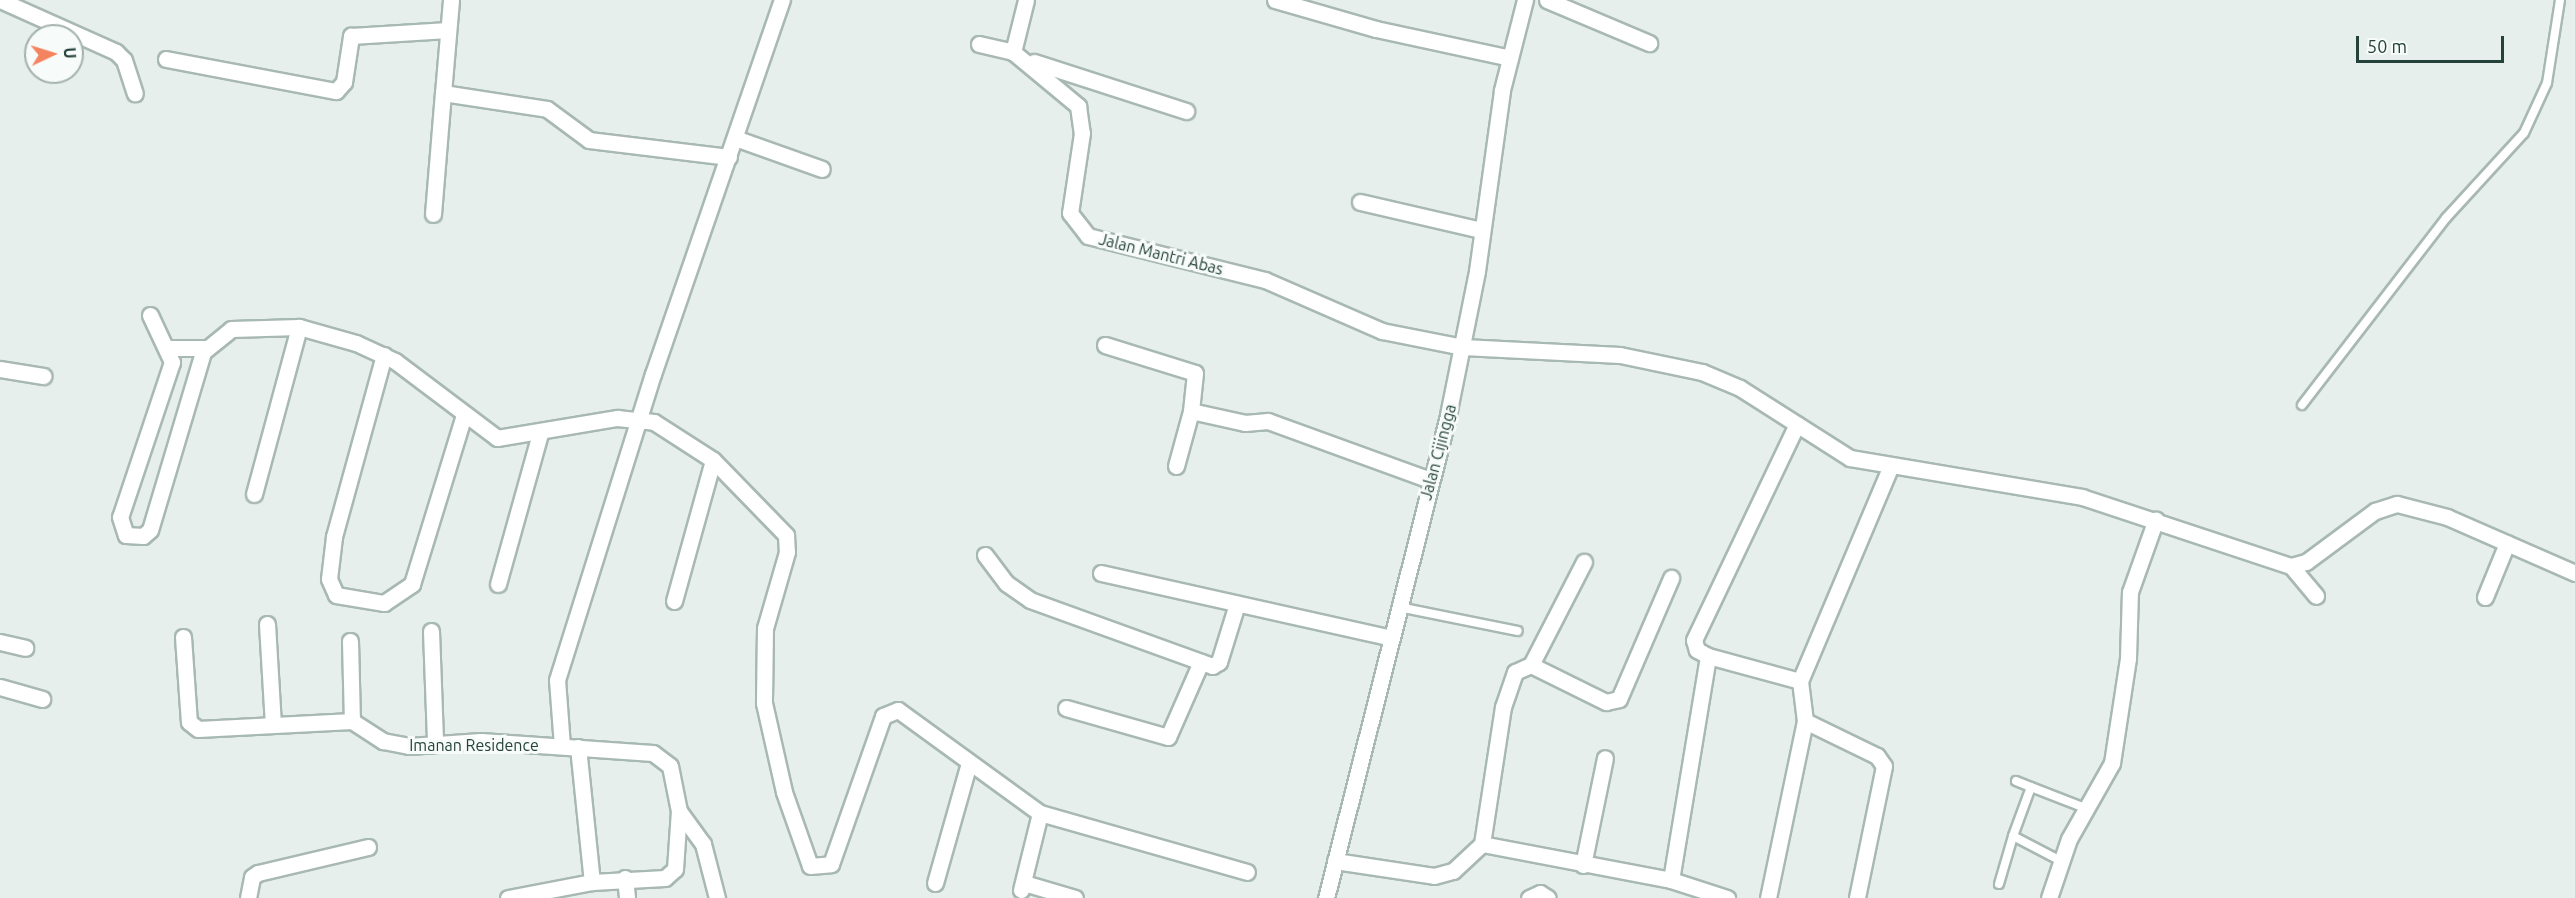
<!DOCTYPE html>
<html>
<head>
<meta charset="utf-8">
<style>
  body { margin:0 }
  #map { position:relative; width:2575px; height:898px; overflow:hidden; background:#e6efeb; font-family:Ubuntu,sans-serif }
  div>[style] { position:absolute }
  .roads { filter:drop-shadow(2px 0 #a8b8b2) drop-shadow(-2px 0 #a8b8b2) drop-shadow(0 2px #a8b8b2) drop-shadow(0 -2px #a8b8b2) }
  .service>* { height:8px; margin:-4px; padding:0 4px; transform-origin:4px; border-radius:4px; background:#fff }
  .minor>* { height:15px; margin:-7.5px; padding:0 7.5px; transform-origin:7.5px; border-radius:7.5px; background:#fff }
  span { translate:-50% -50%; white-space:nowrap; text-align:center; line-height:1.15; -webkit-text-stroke:6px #f7fbf9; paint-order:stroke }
  .street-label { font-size:16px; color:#24423a }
  .north { position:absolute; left:24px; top:24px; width:60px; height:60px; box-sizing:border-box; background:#f7fbf9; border:2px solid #a3b1ad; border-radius:50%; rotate:86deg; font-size:16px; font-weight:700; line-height:24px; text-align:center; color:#24423a }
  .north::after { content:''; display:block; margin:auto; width:21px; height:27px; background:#f4845f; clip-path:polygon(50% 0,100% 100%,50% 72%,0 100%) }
  .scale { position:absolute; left:2356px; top:36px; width:148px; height:27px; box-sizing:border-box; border:3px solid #24423a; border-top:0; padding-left:8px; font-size:18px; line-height:21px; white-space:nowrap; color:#24423a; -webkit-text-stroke:4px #f7fbf9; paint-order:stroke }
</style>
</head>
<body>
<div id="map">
  <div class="roads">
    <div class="service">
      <i style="left:2302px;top:405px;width:236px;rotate:-52.4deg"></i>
      <i style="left:2446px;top:218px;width:115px;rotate:-47.5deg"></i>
      <i style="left:2524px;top:133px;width:55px;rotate:-65.3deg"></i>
      <i style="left:2547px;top:83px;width:84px;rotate:-81.1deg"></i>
      <i style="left:1399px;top:607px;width:121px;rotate:11.4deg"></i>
      <i style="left:2016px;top:781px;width:16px;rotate:22deg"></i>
      <i style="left:2013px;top:836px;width:52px;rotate:-69.8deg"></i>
      <i style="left:2031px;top:787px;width:58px;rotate:21.3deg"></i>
      <i style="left:1999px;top:884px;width:50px;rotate:-73.7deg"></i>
      <i style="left:2013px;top:836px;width:54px;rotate:27.5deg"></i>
    </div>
    <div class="minor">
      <i style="left:0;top:0;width:127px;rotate:24.1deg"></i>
      <i style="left:116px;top:52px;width:11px;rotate:45deg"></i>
      <i style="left:124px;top:60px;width:35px;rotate:72deg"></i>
      <i style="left:451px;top:0;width:93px;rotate:94.9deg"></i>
      <i style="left:443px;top:93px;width:105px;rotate:8.7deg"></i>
      <i style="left:547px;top:109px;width:52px;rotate:36.4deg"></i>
      <i style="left:589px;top:140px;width:141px;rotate:6.9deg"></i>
      <i style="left:1026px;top:0;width:54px;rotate:104deg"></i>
      <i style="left:1013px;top:52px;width:85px;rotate:39.7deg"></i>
      <i style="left:1078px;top:106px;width:27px;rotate:82deg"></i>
      <i style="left:1082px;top:133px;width:81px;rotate:98.5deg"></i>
      <i style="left:1070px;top:213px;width:29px;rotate:52deg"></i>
      <i style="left:1088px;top:236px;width:182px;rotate:14deg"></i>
      <i style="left:1265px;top:280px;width:128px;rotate:23.6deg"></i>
      <i style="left:1382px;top:331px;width:83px;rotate:11.2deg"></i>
      <i style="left:1463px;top:347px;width:157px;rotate:2.9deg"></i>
      <i style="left:1620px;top:355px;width:84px;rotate:11.7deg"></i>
      <i style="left:1702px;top:372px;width:41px;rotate:22.8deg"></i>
      <i style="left:1740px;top:388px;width:130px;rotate:32.5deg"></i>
      <i style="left:1850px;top:458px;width:235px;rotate:9.5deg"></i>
      <i style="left:2082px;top:497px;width:220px;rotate:18.3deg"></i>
      <i style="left:2291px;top:566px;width:16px;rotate:-15deg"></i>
      <i style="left:2306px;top:562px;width:86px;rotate:-36.5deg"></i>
      <i style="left:2375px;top:511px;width:23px;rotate:-18deg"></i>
      <i style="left:2397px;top:504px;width:52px;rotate:14.6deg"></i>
      <i style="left:2447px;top:517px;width:140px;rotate:23.6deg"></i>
      <i style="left:1275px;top:0;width:105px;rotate:16deg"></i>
      <i style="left:1376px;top:29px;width:137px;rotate:12.2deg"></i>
      <i style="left:1547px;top:0;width:111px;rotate:22.9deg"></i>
      <i style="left:979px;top:44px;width:35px;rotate:13deg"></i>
      <i style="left:166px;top:59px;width:173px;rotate:10.7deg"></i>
      <i style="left:336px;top:91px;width:12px;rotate:-48deg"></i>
      <i style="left:344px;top:82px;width:47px;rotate:-81.3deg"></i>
      <i style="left:351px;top:36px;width:97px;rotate:-3.5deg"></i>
      <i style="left:1034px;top:62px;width:160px;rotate:17.9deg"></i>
      <i style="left:735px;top:138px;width:92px;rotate:19.6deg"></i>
      <i style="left:1360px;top:202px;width:124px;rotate:13deg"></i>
      <i style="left:433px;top:214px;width:121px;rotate:-85.3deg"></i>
      <i style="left:150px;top:315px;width:52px;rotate:64.9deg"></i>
      <i style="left:172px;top:362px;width:163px;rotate:108.5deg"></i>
      <i style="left:120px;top:517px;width:19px;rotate:72deg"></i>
      <i style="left:126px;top:535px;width:17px;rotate:3deg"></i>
      <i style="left:143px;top:536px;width:9px;rotate:-41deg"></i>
      <i style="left:150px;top:530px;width:186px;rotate:-73.4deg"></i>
      <i style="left:203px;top:352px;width:36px;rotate:-39deg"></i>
      <i style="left:231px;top:329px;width:68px;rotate:-1.7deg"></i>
      <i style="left:299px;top:327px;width:59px;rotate:15.7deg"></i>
      <i style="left:356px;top:343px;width:43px;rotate:24.8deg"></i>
      <i style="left:395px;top:361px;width:128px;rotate:37deg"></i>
      <i style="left:497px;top:438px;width:122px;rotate:-9.5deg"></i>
      <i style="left:617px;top:418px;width:37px;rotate:6deg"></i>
      <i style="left:654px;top:422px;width:70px;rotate:32.8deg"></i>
      <i style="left:713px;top:460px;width:105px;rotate:45.8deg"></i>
      <i style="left:786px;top:535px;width:17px;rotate:87deg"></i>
      <i style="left:787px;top:552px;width:79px;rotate:106.1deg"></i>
      <i style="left:765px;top:628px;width:75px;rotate:90.8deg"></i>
      <i style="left:764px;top:703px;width:91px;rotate:77.3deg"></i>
      <i style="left:784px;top:792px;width:78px;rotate:70.6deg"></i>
      <i style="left:810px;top:866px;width:21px;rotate:-5deg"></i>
      <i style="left:831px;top:864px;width:157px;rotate:-70.6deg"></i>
      <i style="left:883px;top:716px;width:16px;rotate:-22deg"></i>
      <i style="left:898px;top:710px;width:175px;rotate:36deg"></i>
      <i style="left:1040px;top:813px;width:215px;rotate:15.9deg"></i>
      <i style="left:1105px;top:345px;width:94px;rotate:17.3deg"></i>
      <i style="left:1195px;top:373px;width:38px;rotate:96deg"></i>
      <i style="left:169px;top:348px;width:36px"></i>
      <i style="left:384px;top:355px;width:189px;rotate:105.4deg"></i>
      <i style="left:334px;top:537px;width:42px;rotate:96.8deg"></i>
      <i style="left:329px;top:579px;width:17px;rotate:66deg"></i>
      <i style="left:336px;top:595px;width:49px;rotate:9.5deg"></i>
      <i style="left:384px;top:603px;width:34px;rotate:-34deg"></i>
      <i style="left:412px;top:584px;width:177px;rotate:-72.9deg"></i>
      <i style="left:0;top:369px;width:44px;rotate:9.2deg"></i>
      <i style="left:1176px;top:466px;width:57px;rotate:-74.7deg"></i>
      <i style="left:1191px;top:411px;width:55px;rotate:12.5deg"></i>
      <i style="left:1245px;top:423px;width:23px;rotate:-5deg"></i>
      <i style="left:1268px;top:421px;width:172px;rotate:20deg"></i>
      <i style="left:254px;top:494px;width:173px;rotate:-74.9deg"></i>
      <i style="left:985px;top:555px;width:35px;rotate:53deg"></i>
      <i style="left:1006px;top:583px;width:29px;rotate:35deg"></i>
      <i style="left:1030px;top:600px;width:194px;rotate:19.9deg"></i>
      <i style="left:1212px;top:666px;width:8px;rotate:-30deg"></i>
      <i style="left:1219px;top:662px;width:61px;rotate:-72.8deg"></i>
      <i style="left:2291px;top:566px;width:39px;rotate:50deg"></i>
      <i style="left:1101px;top:573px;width:297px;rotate:12.6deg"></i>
      <i style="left:498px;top:584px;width:156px;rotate:-74.4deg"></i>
      <i style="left:2485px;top:597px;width:58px;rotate:-67.8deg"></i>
      <i style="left:674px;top:601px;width:146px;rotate:-74.5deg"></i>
      <i style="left:267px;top:624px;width:100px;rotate:86.6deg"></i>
      <i style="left:431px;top:631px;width:111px;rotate:87.9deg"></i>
      <i style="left:183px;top:637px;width:85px;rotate:86deg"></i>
      <i style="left:189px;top:722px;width:11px;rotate:38deg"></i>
      <i style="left:198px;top:729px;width:154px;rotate:-3deg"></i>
      <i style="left:352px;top:721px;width:37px;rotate:33deg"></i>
      <i style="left:383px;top:741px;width:26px;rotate:11deg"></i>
      <i style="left:409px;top:746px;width:72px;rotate:-4deg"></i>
      <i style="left:481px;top:741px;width:172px;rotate:4deg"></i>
      <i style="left:653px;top:753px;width:21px;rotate:37deg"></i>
      <i style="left:670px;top:766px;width:46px;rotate:78.7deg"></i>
      <i style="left:679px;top:811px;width:41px;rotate:54deg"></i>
      <i style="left:703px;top:844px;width:56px;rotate:75.5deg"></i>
      <i style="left:350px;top:641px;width:80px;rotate:88.6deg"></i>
      <i style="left:0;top:642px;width:26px;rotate:13deg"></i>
      <i style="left:1708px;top:656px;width:95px;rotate:15.2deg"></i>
      <i style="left:1531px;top:665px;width:116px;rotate:-62.8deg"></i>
      <i style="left:0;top:687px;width:44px;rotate:15.9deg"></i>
      <i style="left:1066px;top:708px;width:106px;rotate:15.9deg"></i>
      <i style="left:1168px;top:737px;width:82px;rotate:-66.3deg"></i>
      <i style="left:1805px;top:721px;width:80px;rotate:25.9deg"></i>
      <i style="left:1877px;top:756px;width:12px;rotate:55deg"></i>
      <i style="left:1884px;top:766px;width:135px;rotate:101.6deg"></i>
      <i style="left:562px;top:746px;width:66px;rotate:-94.3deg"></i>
      <i style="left:557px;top:680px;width:321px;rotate:-72.6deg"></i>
      <i style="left:653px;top:374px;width:396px;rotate:-71deg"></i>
      <i style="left:578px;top:747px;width:136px;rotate:84.1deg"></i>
      <i style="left:1482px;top:844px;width:139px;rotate:-81.3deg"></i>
      <i style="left:1503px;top:707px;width:37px;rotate:-71deg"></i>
      <i style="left:1515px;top:672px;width:17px;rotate:-24deg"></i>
      <i style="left:1531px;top:665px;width:84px;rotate:26.3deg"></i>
      <i style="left:1606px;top:702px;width:13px;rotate:-13deg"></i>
      <i style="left:1619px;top:699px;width:132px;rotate:-66.7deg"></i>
      <i style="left:1335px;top:861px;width:100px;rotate:8.6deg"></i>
      <i style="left:1434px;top:876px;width:20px;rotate:-15deg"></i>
      <i style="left:1453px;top:871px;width:40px;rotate:-43deg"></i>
      <i style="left:1482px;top:844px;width:192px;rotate:10.8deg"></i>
      <i style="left:1671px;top:880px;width:59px;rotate:17.8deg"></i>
      <i style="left:1583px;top:865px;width:109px;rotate:-78.4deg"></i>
      <i style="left:625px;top:878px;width:20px;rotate:84deg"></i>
      <i style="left:1671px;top:880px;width:227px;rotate:-80.6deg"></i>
      <i style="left:1708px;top:656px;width:13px;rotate:-151deg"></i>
      <i style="left:1697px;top:650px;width:10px;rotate:-107deg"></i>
      <i style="left:1694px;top:640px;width:239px;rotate:-64.5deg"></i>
      <i style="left:935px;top:883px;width:125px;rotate:-74.2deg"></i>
      <i style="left:1024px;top:883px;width:53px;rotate:16.4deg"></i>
      <i style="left:1021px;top:890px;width:79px;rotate:-76.1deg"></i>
      <i style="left:248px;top:898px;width:21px;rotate:-79deg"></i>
      <i style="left:252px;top:877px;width:7px;rotate:-34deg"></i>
      <i style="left:258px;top:873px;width:113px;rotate:-13.3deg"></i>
      <i style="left:508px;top:898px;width:86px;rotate:-10.8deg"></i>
      <i style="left:592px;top:882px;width:73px;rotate:-3.1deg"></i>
      <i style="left:665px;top:878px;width:13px;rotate:-42deg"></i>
      <i style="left:675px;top:869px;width:58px;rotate:-86.1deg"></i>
      <i style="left:1326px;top:898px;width:498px;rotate:-75.8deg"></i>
      <i style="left:1448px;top:415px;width:147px;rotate:-78.6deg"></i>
      <i style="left:1477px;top:271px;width:183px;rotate:-82.1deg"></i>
      <i style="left:1502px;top:90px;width:93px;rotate:-75.7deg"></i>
      <i style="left:1529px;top:898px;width:12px;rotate:-24deg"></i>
      <i style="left:1540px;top:893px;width:9px;rotate:32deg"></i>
      <i style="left:1768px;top:898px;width:181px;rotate:-78.2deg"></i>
      <i style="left:1805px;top:721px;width:40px;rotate:-97.1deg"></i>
      <i style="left:1800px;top:681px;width:231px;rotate:-67.1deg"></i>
      <i style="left:2049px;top:898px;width:62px;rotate:-71.3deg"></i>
      <i style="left:2069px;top:839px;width:87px;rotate:-60.5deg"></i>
      <i style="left:2112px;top:763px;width:106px;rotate:-81.3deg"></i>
      <i style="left:2128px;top:658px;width:66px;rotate:-88.3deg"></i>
      <i style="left:2130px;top:592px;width:77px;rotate:-70.4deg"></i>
    </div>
  </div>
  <div class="street-label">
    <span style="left:1161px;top:254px;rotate:14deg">Jalan Mantri Abas</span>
    <span style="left:1438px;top:452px;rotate:-75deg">Jalan Cijingga</span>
    <span style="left:474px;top:745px">Imanan Residence</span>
  </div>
  <div class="north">U</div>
  <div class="scale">50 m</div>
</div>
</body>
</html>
